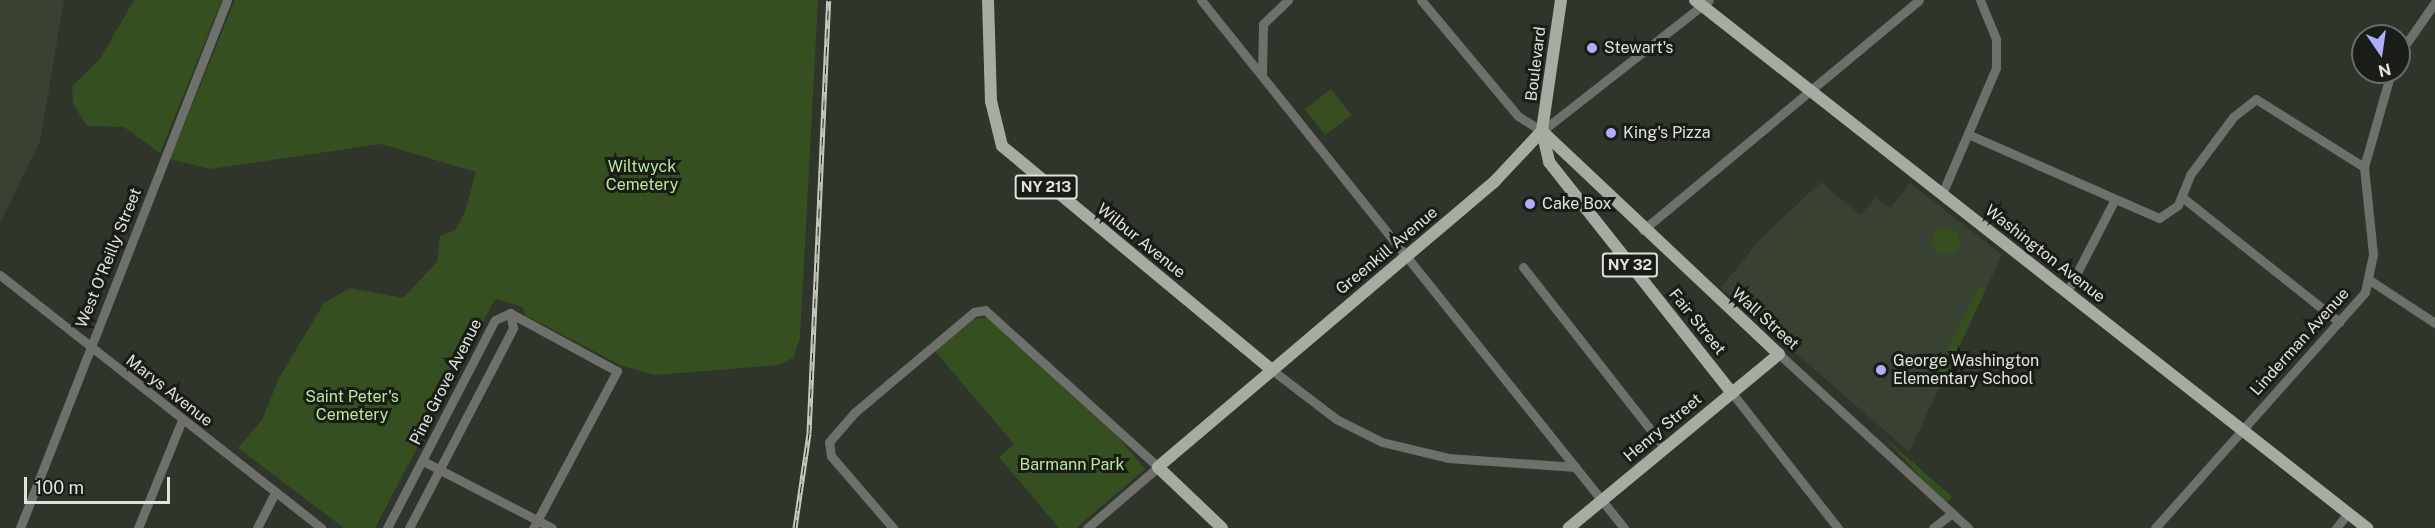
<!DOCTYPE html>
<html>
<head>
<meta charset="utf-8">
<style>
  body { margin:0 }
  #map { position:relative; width:2435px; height:528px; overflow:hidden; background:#2f352b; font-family:"Public Sans",sans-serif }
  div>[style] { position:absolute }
  .built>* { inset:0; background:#384132 }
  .green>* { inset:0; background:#364f21; transform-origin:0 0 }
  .round { border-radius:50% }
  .minor>* { height:9px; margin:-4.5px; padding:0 4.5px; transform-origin:4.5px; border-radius:4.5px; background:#6d706b }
  .major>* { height:12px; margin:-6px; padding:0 6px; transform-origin:6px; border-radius:6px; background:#a5aca1 }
  .rail>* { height:5px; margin-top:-2.5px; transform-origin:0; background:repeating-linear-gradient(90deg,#191c17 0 9px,#c5c9c2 0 18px); box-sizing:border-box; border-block:2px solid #c5c9c2 }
  .dots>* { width:16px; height:16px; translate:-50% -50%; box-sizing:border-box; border:3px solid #191c17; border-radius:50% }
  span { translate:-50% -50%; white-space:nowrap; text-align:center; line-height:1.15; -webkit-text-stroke:6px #191c17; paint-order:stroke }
  .shield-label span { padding:2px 4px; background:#191c17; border:2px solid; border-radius:4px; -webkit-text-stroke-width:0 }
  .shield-label { font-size:15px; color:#dfe3dc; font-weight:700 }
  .poi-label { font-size:16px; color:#dfe3dc }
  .left { translate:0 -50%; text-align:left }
  .street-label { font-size:16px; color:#dfe3dc }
  .park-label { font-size:16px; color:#bae896 }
  .north { position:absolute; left:2351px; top:24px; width:60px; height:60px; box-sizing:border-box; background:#191c17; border:2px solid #686c66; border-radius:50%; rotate:167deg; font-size:16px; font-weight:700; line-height:24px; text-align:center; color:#dfe3dc }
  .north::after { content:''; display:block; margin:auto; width:21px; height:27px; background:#adaffb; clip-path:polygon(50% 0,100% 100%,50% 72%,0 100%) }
  .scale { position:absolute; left:24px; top:477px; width:146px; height:27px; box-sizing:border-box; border:3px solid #dfe3dc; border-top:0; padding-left:8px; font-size:18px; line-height:21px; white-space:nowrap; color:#dfe3dc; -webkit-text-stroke:4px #191c17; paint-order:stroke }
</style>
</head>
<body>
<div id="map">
  <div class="built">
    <i style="clip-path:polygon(0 0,64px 0,40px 142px,0 223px)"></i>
    <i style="clip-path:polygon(1821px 182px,1860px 215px,1876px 198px,1890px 208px,1910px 183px,2002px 255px,1909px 452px,1721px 288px,1761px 238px)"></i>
  </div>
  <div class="green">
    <i style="clip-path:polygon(134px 0,222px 0,160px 153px,124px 127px,87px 126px,73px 104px,72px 86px,100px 59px)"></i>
    <i style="clip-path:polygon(235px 0,818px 0,800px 338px,793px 358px,778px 365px,655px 375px,620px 365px,525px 315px,523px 307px,495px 299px,375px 528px,344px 528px,238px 448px,262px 420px,279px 378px,324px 303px,350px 288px,403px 298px,437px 262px,440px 236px,455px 230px,465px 212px,476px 172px,381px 144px,210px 169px,170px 159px)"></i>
    <i style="left:1331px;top:89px;width:33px;height:33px;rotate:52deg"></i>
    <i class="round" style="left:1932px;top:227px;width:28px;height:28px"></i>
    <i style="clip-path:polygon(1978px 286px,1986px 289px,1939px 390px,1930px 386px)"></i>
    <i style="clip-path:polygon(987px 318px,1118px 437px,1145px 469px,1076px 528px,1059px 528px,999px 457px,1014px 444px,935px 351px,973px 319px)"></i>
    <i style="clip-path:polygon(1883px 436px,1952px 497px,1945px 504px)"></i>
  </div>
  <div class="minor">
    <i style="left:1201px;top:0;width:677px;rotate:51.3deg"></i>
    <i style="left:1421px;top:0;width:151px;rotate:50.1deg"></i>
    <i style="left:1518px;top:116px;width:28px;rotate:32deg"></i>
    <i style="left:1542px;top:131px;width:212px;rotate:-38.1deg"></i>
    <i style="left:2399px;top:54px;width:63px;rotate:-55.3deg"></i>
    <i style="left:1262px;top:73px;width:49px;rotate:-88.8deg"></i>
    <i style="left:1263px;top:24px;width:35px;rotate:-44deg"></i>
    <i style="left:1970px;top:135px;width:206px;rotate:23.7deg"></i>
    <i style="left:2159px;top:218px;width:23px;rotate:-34deg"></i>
    <i style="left:2178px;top:205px;width:32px;rotate:-68deg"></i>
    <i style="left:2190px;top:175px;width:72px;rotate:-53.4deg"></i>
    <i style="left:2233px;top:117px;width:29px;rotate:-38deg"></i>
    <i style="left:2256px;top:99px;width:128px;rotate:32.2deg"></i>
    <i style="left:1942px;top:194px;width:137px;rotate:-66.8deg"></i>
    <i style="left:1996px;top:68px;width:29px;rotate:-90deg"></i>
    <i style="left:1996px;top:39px;width:42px;rotate:-112.3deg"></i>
    <i style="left:2182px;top:197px;width:201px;rotate:38.5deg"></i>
    <i style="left:1643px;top:230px;width:359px;rotate:-39.8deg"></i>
    <i style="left:1523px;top:267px;width:230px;rotate:51.9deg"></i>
    <i style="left:0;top:275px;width:409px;rotate:38.2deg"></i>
    <i style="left:2371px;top:281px;width:77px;rotate:33.3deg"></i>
    <i style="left:2067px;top:292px;width:102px;rotate:-62.7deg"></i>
    <i style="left:510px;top:313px;width:122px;rotate:28.5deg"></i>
    <i style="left:617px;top:371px;width:178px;rotate:118.1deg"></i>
    <i style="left:1779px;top:354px;width:257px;rotate:42.6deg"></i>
    <i style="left:1272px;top:370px;width:81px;rotate:37.4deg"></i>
    <i style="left:1336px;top:419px;width:51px;rotate:26.6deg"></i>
    <i style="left:1382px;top:442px;width:68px;rotate:13.6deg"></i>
    <i style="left:1448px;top:458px;width:128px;rotate:4deg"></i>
    <i style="left:1732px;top:393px;width:172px;rotate:51.9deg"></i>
    <i style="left:423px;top:461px;width:145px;rotate:27.4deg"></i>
    <i style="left:20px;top:528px;width:567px;rotate:-68.59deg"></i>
    <i style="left:138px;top:528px;width:117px;rotate:-67.8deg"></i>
    <i style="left:257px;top:528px;width:38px;rotate:-63deg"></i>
    <i style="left:387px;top:528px;width:234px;rotate:-62.6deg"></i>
    <i style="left:495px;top:320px;width:17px;rotate:-25deg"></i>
    <i style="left:409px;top:528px;width:225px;rotate:-62.5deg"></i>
    <i style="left:513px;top:328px;width:15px;rotate:-101deg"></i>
    <i style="left:893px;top:528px;width:95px;rotate:-130.7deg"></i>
    <i style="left:831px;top:456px;width:14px;rotate:-98deg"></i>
    <i style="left:829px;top:442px;width:38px;rotate:-49deg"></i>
    <i style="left:854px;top:413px;width:157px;rotate:-40.1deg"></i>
    <i style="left:974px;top:312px;width:11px;rotate:-10deg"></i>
    <i style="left:985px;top:310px;width:234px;rotate:42.2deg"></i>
    <i style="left:1158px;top:467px;width:94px;rotate:139.3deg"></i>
    <i style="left:1933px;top:528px;width:24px;rotate:-38deg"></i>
    <i style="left:2155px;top:528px;width:316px;rotate:-48.3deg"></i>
    <i style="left:2365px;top:292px;width:39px;rotate:-78deg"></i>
    <i style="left:2373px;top:254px;width:87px;rotate:-95.9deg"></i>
    <i style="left:2364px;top:167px;width:99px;rotate:-74.1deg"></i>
    <i style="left:2336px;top:528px;width:19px;rotate:-51deg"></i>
  </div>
  <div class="major">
    <i style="left:988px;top:0;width:101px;rotate:88.3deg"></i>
    <i style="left:991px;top:101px;width:46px;rotate:76.3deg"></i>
    <i style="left:1002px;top:146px;width:351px;rotate:39.7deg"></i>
    <i style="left:1561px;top:0;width:132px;rotate:98.3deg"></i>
    <i style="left:1542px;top:131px;width:32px;rotate:77deg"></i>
    <i style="left:1549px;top:162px;width:295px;rotate:51.6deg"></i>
    <i style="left:1695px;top:0;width:855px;rotate:38.16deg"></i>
    <i style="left:1542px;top:131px;width:325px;rotate:43.3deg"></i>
    <i style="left:1779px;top:354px;width:273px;rotate:140.4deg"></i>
    <i style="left:1222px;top:528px;width:88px;rotate:-136.4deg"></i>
    <i style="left:1158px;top:467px;width:442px;rotate:-40.3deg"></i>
    <i style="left:1495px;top:181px;width:69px;rotate:-46.8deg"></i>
  </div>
  <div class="rail">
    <i style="left:795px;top:528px;width:96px;rotate:-81.6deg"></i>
    <i style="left:809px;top:433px;width:433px;rotate:-87.4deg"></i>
  </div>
  <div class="dots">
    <i style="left:1592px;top:48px;background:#adaffb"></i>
    <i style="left:1611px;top:133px;background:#adaffb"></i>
    <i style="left:1530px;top:204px;background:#adaffb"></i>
    <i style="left:1881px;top:370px;background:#adaffb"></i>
  </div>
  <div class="shield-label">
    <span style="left:1046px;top:187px">NY 213</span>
    <span style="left:1630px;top:265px">NY 32</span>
  </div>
  <div class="poi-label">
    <span class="left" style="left:1604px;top:48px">Stewart's</span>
    <span class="left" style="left:1623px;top:133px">King's Pizza</span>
    <span class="left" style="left:1542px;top:204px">Cake Box</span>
    <span class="left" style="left:1893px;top:370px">George Washington<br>Elementary School</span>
  </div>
  <div class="street-label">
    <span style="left:1536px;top:64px;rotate:-83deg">Boulevard</span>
    <span style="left:1141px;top:241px;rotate:39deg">Wilbur Avenue</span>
    <span style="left:1387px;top:251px;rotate:-40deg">Greenkill Avenue</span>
    <span style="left:2045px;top:254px;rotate:38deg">Washington Avenue</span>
    <span style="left:109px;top:258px;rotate:-68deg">West O'Reilly Street</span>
    <span style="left:1765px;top:319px;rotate:42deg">Wall Street</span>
    <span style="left:1697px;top:322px;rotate:51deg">Fair Street</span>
    <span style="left:2300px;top:342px;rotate:-48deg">Linderman Avenue</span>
    <span style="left:446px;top:382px;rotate:-63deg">Pine Grove Avenue</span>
    <span style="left:169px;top:391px;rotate:38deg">Marys Avenue</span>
    <span style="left:1663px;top:428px;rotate:-40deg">Henry Street</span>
  </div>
  <div class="park-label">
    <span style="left:642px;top:176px">Wiltwyck<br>Cemetery</span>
    <span style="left:352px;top:406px">Saint Peter's<br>Cemetery</span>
    <span style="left:1072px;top:465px">Barmann Park</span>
  </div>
  <div class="north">N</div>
  <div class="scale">100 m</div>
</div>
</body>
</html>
